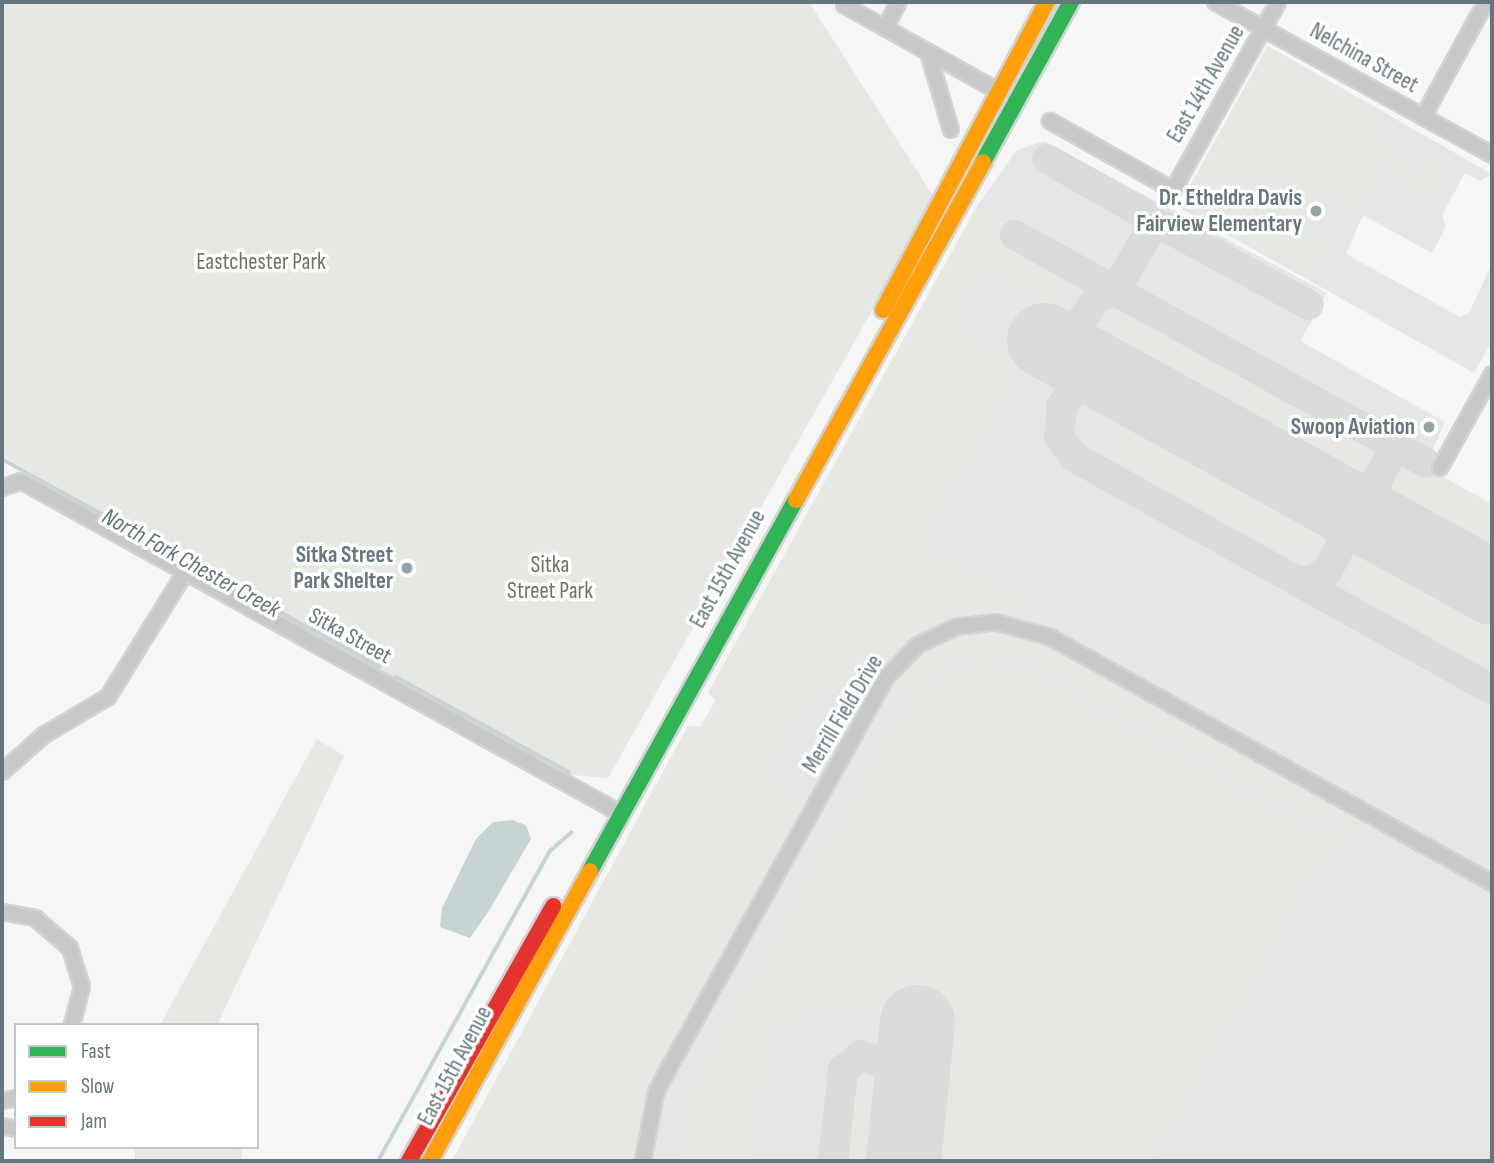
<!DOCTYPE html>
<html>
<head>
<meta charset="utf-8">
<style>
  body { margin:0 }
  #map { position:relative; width:1494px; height:1163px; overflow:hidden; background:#f6f6f6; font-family:"Sofia Sans Condensed",sans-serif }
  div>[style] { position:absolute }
  .built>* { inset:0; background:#e5e7e6 }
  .green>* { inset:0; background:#e6e8e3; transform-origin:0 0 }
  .water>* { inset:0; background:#c8d3d4 }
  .stream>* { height:3.5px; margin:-1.75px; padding:0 1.75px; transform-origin:1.75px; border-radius:1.75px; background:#c8d3d4 }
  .taxiway>* { height:30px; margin:-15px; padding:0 15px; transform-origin:15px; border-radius:15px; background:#dadbdb }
  .runway>* { height:75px; margin:-37.5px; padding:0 37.5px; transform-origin:37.5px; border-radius:37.5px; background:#dadbdb }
  .roads { filter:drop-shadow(2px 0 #d2d3d4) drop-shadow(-2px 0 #d2d3d4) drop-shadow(0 2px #d2d3d4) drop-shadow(0 -2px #d2d3d4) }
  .street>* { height:14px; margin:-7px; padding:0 7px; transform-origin:7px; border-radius:7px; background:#c7c9c9 }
  .fast>* { height:16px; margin:-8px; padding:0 8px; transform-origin:8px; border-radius:8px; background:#30b455 }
  .slow>* { height:16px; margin:-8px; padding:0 8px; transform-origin:8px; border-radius:8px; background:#ff9f0a }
  .jam>* { height:16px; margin:-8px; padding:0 8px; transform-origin:8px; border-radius:8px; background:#e5322d }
  .dots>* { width:19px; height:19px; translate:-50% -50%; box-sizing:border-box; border:4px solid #fff; border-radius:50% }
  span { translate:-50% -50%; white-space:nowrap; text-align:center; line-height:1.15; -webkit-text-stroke:7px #fff; paint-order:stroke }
  .street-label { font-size:23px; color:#65777d }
  .poi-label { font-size:23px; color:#65777d; font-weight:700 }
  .right { translate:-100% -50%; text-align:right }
  .park-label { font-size:23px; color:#6a7663 }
  .water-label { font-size:24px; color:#607678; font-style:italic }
  .frame { position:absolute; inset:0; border:4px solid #65777d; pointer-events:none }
  .legend { position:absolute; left:14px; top:1023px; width:245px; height:126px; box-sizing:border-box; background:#fff; border:2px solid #c1c9cb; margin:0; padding:9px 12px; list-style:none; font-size:21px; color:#65777d }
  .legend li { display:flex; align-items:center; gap:14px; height:35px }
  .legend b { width:35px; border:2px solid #c1c9cb }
</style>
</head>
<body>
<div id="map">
  <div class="built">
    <i style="clip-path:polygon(1268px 46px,1492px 174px,1480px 181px,1465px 173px,1442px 215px,1446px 227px,1432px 253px,1363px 215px,1346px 254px,1460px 317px,1469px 313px,1492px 264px,1492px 341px,1474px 373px,1178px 207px)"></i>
    <i style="clip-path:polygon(1044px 141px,1327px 293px,1300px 341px,1445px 422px,1425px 467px,1492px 504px,1492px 1161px,452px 1161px,688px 726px,700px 727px,716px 700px,708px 693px,979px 203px,1017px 150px)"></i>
  </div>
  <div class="green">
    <i style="clip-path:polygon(2px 2px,809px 2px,935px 199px,608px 778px,573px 775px,516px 745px,2px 456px)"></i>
    <i style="clip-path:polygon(1267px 47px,1385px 113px,1336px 202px,1323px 195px,1304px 231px,1331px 246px,1313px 278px,1180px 205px)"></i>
    <i style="clip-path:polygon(1377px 130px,1391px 144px,1373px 178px,1400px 195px,1396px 200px,1373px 198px,1351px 211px,1337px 203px)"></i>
    <i style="left:1400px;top:144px;width:23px;height:37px;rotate:31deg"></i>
    <i style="left:1425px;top:159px;width:23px;height:35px;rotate:29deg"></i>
    <i style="clip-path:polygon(979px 203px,1012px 222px,1001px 241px,1048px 267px,1059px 284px,1049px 305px,983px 268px,955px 322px,1021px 362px,925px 544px,1127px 657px,1120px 666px,1050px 626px,1007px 614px,972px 613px,906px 639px,866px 688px,813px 693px,772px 766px,800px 815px,651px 1083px,635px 1161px,452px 1161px,688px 726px,700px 727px,716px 700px,708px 693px)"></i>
    <i style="clip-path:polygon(1134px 317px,1368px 447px,1361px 469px,1338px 473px,1242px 420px,1250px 390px,1236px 386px,1223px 408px,1111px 345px,1107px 341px,1115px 324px)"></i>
    <i style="clip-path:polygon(1132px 418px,1318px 517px,1324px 532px,1320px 547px,1311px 555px,1289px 557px,1115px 460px,1110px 439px,1118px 423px)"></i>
    <i style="clip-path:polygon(1414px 467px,1425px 467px,1492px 504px,1492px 558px,1400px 506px,1393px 485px,1397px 475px)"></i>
    <i style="clip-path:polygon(1371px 549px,1492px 614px,1492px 670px,1357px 595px,1350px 585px,1350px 565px)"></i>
    <i style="clip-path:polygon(1012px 633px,1032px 638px,1344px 811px,1326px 826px,1318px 824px,1029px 665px,966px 659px,937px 669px,894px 707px,881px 699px,900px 671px,924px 652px,971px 634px)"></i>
    <i style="clip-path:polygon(1136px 663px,1434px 830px,1431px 836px,1134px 676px)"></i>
    <i style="clip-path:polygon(977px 665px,1027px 671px,1318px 832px,1331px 834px,1353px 814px,1361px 819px,1341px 851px,1329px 847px,1153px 1161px,929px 1161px,941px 1024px,819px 1011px,787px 1023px,764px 1051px,753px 1161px,677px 1161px,690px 1092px,885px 738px,923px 686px)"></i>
    <i style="clip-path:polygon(317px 739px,344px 756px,217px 1025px,160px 1025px)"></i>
    <i style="clip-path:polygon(859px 1072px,878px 1077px,883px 1088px,878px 1161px,841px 1161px,846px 1090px)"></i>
    <i style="left:135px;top:1147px;width:107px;height:14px"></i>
  </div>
  <div class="water">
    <i style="clip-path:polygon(512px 820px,526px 825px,531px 839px,488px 912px,470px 938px,440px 927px,442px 908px,476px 839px,493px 822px)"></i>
  </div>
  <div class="stream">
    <i style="left:2px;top:459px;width:431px;rotate:28.8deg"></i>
    <i style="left:396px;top:677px;width:197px;rotate:28.8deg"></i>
    <i style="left:378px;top:1161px;width:355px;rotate:-61deg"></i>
    <i style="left:550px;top:851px;width:28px;rotate:-41deg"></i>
  </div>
  <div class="taxiway">
    <i style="left:1047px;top:159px;width:114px;rotate:29.5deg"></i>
    <i style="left:1146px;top:215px;width:16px;rotate:75deg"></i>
    <i style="left:1015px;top:235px;width:470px;rotate:29deg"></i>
    <i style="left:1116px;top:290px;width:69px;rotate:-60.5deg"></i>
    <i style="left:1150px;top:230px;width:13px;rotate:-23deg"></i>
    <i style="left:1162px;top:225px;width:167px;rotate:28.6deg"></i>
    <i style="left:1095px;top:368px;width:23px;rotate:-128deg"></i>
    <i style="left:1081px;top:350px;width:29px;rotate:-90deg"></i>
    <i style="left:1081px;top:321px;width:32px;rotate:-55deg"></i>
    <i style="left:1099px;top:295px;width:21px;rotate:-8deg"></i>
    <i style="left:1113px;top:378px;width:29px;rotate:174deg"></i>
    <i style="left:1084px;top:381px;width:33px;rotate:133deg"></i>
    <i style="left:1062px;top:405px;width:32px;rotate:95deg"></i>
    <i style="left:1059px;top:437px;width:25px;rotate:53deg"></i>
    <i style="left:1074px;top:457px;width:479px;rotate:29.1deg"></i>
    <i style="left:1377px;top:482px;width:28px;rotate:90deg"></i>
    <i style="left:1377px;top:510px;width:31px;rotate:52deg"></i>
    <i style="left:1315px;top:489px;width:33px;rotate:14deg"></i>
    <i style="left:1347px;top:497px;width:34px;rotate:-27deg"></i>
    <i style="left:1297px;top:581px;width:16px"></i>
    <i style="left:1313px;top:581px;width:17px;rotate:-36deg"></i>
    <i style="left:1327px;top:571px;width:143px;rotate:-61.1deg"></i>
    <i style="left:833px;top:1161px;width:92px;rotate:-83.7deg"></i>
    <i style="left:843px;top:1070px;width:23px;rotate:-40deg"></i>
    <i style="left:861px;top:1055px;width:36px;rotate:21deg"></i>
    <i style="left:895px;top:1068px;width:62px;rotate:79.8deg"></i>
  </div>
  <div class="runway">
    <i style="left:1044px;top:340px;width:512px;rotate:28.87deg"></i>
    <i style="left:903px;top:1161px;width:140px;rotate:-84.2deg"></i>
  </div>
  <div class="roads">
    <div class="street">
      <i style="left:1215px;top:2px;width:316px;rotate:28.9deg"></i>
      <i style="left:844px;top:5px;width:176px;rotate:29.2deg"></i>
      <i style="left:885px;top:28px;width:30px;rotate:-62deg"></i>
      <i style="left:928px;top:52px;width:81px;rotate:73.6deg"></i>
      <i style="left:1423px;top:117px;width:131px;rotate:-61.3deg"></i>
      <i style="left:1050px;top:121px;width:141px;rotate:29.3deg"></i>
      <i style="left:1173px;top:190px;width:215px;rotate:-60.8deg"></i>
      <i style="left:1440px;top:468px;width:107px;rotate:-61deg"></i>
      <i style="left:2px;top:488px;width:20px;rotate:-20deg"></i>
      <i style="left:21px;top:481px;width:685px;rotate:29deg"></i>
      <i style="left:2px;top:772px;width:56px;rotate:-41.4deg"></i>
      <i style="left:44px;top:735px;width:74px;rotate:-30.7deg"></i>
      <i style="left:108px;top:697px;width:148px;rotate:-58.2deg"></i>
      <i style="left:2px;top:912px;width:34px;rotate:10deg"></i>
      <i style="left:35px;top:918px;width:46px;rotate:40.6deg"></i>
      <i style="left:70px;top:948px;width:41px;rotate:72.9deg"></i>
      <i style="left:82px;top:987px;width:39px;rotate:105deg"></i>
      <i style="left:2px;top:1101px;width:14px;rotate:-12deg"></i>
      <i style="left:2px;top:1126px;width:14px;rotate:12deg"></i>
      <i style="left:643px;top:1161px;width:69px;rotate:-79.2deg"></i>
      <i style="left:656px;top:1093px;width:30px;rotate:-63deg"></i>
      <i style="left:670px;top:1066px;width:444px;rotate:-60.9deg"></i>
      <i style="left:886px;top:678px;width:46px;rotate:-45.9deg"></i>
      <i style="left:918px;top:645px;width:42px;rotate:-25.3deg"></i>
      <i style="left:956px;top:627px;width:39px;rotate:-7deg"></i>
      <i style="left:995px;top:622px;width:57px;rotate:15.3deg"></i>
      <i style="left:1050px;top:637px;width:506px;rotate:29.1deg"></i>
    </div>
    <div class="fast">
      <i style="left:983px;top:162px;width:183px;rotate:-61.2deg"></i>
      <i style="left:590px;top:871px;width:424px;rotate:-61deg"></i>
    </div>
    <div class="slow">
      <i style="left:883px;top:310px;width:349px;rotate:-62deg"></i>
      <i style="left:796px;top:500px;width:386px;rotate:-61deg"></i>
      <i style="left:430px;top:1161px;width:331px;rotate:-61.1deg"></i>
    </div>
    <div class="jam">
      <i style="left:409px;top:1161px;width:293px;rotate:-60.5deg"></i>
    </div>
  </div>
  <div class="dots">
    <i style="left:1316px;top:211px;background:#98a3a7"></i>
    <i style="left:1429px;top:427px;background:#98a3a7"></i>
    <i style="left:407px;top:568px;background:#98a3a7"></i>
  </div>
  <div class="street-label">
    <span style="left:1364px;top:58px;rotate:29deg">Nelchina Street</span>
    <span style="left:1206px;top:84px;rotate:-60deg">East 14th Avenue</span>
    <span style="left:728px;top:569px;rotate:-61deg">East 15th Avenue</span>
    <span style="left:350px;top:636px;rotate:29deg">Sitka Street</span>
    <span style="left:843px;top:714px;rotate:-59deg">Merrill Field Drive</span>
    <span style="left:455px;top:1066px;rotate:-62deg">East 15th Avenue</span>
  </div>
  <div class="poi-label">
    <span class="right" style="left:1302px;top:211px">Dr. Etheldra Davis<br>Fairview Elementary</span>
    <span class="right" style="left:1415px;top:427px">Swoop Aviation</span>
    <span class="right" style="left:393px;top:568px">Sitka Street<br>Park Shelter</span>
  </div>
  <div class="park-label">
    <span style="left:261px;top:262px">Eastchester Park</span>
    <span style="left:550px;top:578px">Sitka<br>Street Park</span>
  </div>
  <div class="water-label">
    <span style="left:191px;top:563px;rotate:29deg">North Fork Chester Creek</span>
  </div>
  <div class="frame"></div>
  <ul class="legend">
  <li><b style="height:9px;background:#30b455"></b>Fast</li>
  <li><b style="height:9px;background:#ff9f0a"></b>Slow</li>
  <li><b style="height:9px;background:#e5322d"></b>Jam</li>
  </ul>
</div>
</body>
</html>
